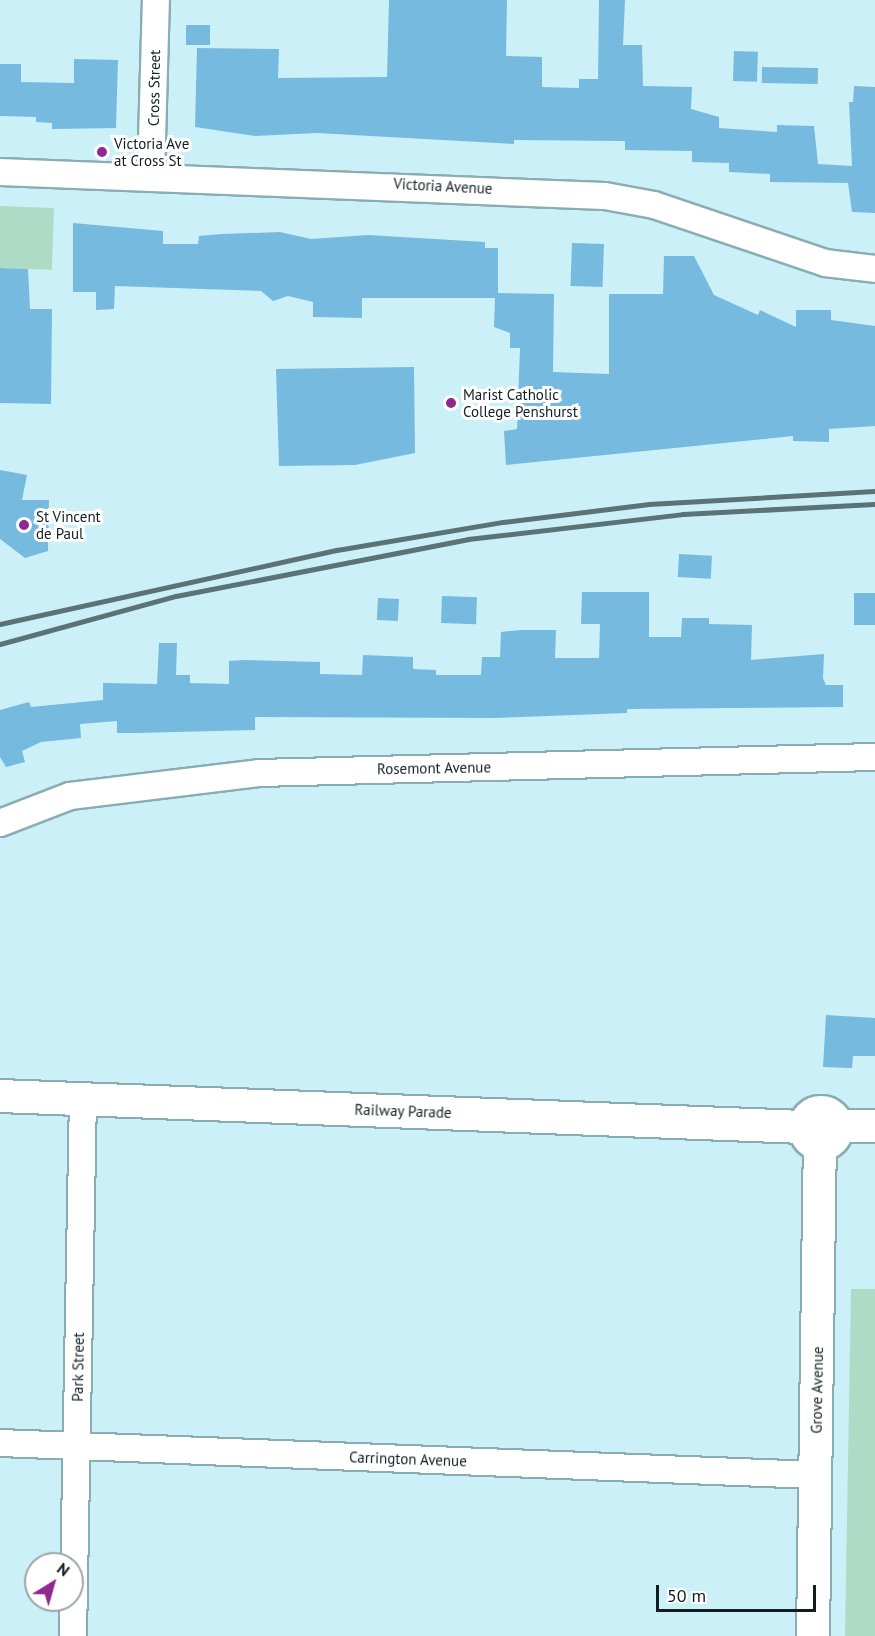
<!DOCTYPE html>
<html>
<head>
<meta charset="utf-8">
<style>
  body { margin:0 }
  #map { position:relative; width:875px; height:1636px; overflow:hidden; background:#cbf0f7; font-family:"PT Sans",sans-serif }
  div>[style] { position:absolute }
  .green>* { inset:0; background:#aedbc5; transform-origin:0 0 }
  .building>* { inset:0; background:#77badf; transform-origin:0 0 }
  .roads { filter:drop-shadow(2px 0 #89adb3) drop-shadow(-2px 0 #89adb3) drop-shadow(0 2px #89adb3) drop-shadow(0 -2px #89adb3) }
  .minor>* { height:26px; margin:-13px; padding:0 13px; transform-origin:13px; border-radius:13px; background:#fff }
  .tertiary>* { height:32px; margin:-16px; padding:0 16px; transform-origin:16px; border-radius:16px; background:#fff }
  .tertiary>.ring { margin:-16px; padding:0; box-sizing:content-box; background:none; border:32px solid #fff; border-radius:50% }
  .rail>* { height:4.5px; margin:-2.25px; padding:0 2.25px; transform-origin:2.25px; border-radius:2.25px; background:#5b7276 }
  .dots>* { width:16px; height:16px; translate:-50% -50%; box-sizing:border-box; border:3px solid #fff; border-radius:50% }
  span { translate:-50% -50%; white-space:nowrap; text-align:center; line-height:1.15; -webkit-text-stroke:6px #fff; paint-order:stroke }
  .street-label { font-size:15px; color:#101e20 }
  .poi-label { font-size:15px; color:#101e20 }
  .left { translate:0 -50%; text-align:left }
  .north { position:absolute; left:24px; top:1552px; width:60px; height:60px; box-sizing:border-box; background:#fff; border:2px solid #9fa5a6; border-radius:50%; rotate:37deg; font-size:16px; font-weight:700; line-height:24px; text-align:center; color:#101e20 }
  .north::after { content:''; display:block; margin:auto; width:21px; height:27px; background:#8e2990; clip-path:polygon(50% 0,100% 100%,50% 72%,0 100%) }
  .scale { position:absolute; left:656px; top:1585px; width:160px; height:27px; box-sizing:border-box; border:3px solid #101e20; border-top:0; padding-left:8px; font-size:18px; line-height:21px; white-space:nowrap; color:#101e20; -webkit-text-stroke:4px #fff; paint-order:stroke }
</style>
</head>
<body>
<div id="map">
  <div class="green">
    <i style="left:0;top:206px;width:54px;height:62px;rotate:2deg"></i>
    <i style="clip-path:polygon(851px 1289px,875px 1289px,875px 1636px,845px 1636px)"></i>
  </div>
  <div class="building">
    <i style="clip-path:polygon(389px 0,507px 0,506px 56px,542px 57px,542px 87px,579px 88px,579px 79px,598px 79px,599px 0,625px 0,623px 45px,642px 45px,643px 86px,692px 87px,691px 109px,719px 117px,719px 128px,777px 132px,777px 125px,814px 126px,818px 164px,852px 166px,849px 102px,853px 102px,854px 86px,875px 87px,875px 213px,852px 212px,848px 183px,770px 182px,770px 174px,729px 172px,729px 163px,692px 162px,692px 151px,625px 150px,625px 141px,514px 140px,514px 144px,317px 133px,255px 136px,195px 127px,197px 48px,279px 49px,278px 78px,387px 77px)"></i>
    <i style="left:186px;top:25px;width:24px;height:20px"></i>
    <i style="left:734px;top:51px;width:24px;height:30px;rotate:2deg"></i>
    <i style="clip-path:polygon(74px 59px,118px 60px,116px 128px,52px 129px,52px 123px,36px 122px,36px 117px,0 116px,0 64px,21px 64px,21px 82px,74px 83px)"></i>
    <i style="left:762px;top:67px;width:56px;height:16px;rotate:1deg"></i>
    <i style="clip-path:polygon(73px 223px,163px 231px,163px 244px,198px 244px,199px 236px,222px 234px,280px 232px,311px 239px,368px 235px,485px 242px,485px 248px,498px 248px,498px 293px,554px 294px,553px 372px,609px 374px,609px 294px,663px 294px,664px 256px,694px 256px,714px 295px,758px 315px,760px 310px,796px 327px,796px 310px,831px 310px,831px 320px,875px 326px,875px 426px,829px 429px,829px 442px,793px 441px,793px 436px,506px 465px,504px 431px,517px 429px,520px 348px,510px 348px,510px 333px,494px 327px,495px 298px,362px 298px,362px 318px,313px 317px,313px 302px,288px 296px,273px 301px,261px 291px,115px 286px,114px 309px,96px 310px,96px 292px,73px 292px)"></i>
    <i style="left:572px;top:243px;width:32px;height:43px;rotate:2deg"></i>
    <i style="clip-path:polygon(0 268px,28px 269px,30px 309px,52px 309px,51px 404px,0 403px)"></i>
    <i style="clip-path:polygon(414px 367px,415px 453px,355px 465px,279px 466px,276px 369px)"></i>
    <i style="clip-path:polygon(0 470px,27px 475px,22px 500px,49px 500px,48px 551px,25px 558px,0 539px)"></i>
    <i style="left:679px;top:554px;width:33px;height:23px;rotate:3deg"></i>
    <i style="clip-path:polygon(582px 592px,649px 592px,649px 637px,681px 637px,682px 618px,709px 618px,709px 624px,752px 625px,751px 660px,824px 654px,823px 678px,826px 685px,843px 685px,843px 707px,627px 709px,627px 713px,495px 718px,255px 717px,255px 730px,136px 733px,117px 733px,117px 721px,80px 724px,81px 738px,41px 742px,22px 751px,25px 762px,6px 767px,0 757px,0 710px,29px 702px,31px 707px,103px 700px,103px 683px,157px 684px,159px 643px,177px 643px,176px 675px,190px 675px,190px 683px,229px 684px,229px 661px,244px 660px,320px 662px,320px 674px,362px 675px,363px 655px,413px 657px,413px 669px,436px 670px,436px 675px,481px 675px,482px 657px,500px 657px,501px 632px,521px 630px,556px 630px,555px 658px,599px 658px,600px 624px,581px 624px)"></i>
    <i style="left:875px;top:593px;width:32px;height:21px;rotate:90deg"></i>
    <i style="left:442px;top:596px;width:35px;height:27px;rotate:2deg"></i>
    <i style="left:378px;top:598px;width:21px;height:22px;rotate:3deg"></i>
    <i style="clip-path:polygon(826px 1015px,875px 1018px,875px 1056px,853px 1056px,852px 1068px,823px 1067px)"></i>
  </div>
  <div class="roads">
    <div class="minor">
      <i style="left:0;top:172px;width:605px;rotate:2.27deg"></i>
      <i style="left:605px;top:196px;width:50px;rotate:10.4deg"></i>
      <i style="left:654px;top:205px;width:181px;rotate:18.7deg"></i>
      <i style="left:825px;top:263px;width:50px;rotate:6.8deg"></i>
      <i style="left:151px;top:176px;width:176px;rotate:-88.4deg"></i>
      <i style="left:0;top:823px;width:75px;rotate:-21.1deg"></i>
      <i style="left:70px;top:796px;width:190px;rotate:-6.9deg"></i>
      <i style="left:259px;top:773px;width:616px;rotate:-1.49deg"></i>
      <i style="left:0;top:1443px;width:816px;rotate:2.25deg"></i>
      <i style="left:73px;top:1636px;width:538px;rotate:-88.94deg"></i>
    </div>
    <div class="tertiary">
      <i style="left:0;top:1096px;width:806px;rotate:2.21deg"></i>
      <i class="ring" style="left:805px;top:1112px;width:0;height:0"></i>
      <i style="left:837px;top:1126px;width:38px"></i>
      <i style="left:813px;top:1636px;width:492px;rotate:-89.2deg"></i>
    </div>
  </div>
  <div class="rail">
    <i style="left:0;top:624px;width:345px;rotate:-12.4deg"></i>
    <i style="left:337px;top:550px;width:168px;rotate:-9.6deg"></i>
    <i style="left:503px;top:522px;width:147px;rotate:-7deg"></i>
    <i style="left:649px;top:504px;width:226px;rotate:-3.3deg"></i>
    <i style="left:0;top:644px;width:182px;rotate:-15.3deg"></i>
    <i style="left:176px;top:596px;width:298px;rotate:-11deg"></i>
    <i style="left:468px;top:539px;width:216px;rotate:-6.6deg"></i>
    <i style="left:683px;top:514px;width:192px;rotate:-3deg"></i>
  </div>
  <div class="dots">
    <i style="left:102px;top:152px;background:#8e2990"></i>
    <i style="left:451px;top:403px;background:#8e2990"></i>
    <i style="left:24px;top:525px;background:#8e2990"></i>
  </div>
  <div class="street-label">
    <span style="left:154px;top:88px;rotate:-89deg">Cross Street</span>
    <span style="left:443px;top:186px;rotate:3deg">Victoria Avenue</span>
    <span style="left:434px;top:768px;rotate:-1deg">Rosemont Avenue</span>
    <span style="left:403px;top:1111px;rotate:2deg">Railway Parade</span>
    <span style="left:78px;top:1367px;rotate:-89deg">Park Street</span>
    <span style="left:817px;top:1390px;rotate:-89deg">Grove Avenue</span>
    <span style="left:408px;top:1459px;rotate:2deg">Carrington Avenue</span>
  </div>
  <div class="poi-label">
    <span class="left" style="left:114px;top:152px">Victoria Ave<br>at Cross St</span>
    <span class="left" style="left:463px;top:403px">Marist Catholic<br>College Penshurst</span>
    <span class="left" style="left:36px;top:525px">St Vincent<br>de Paul</span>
  </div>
  <div class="north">N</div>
  <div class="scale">50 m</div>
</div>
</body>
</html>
